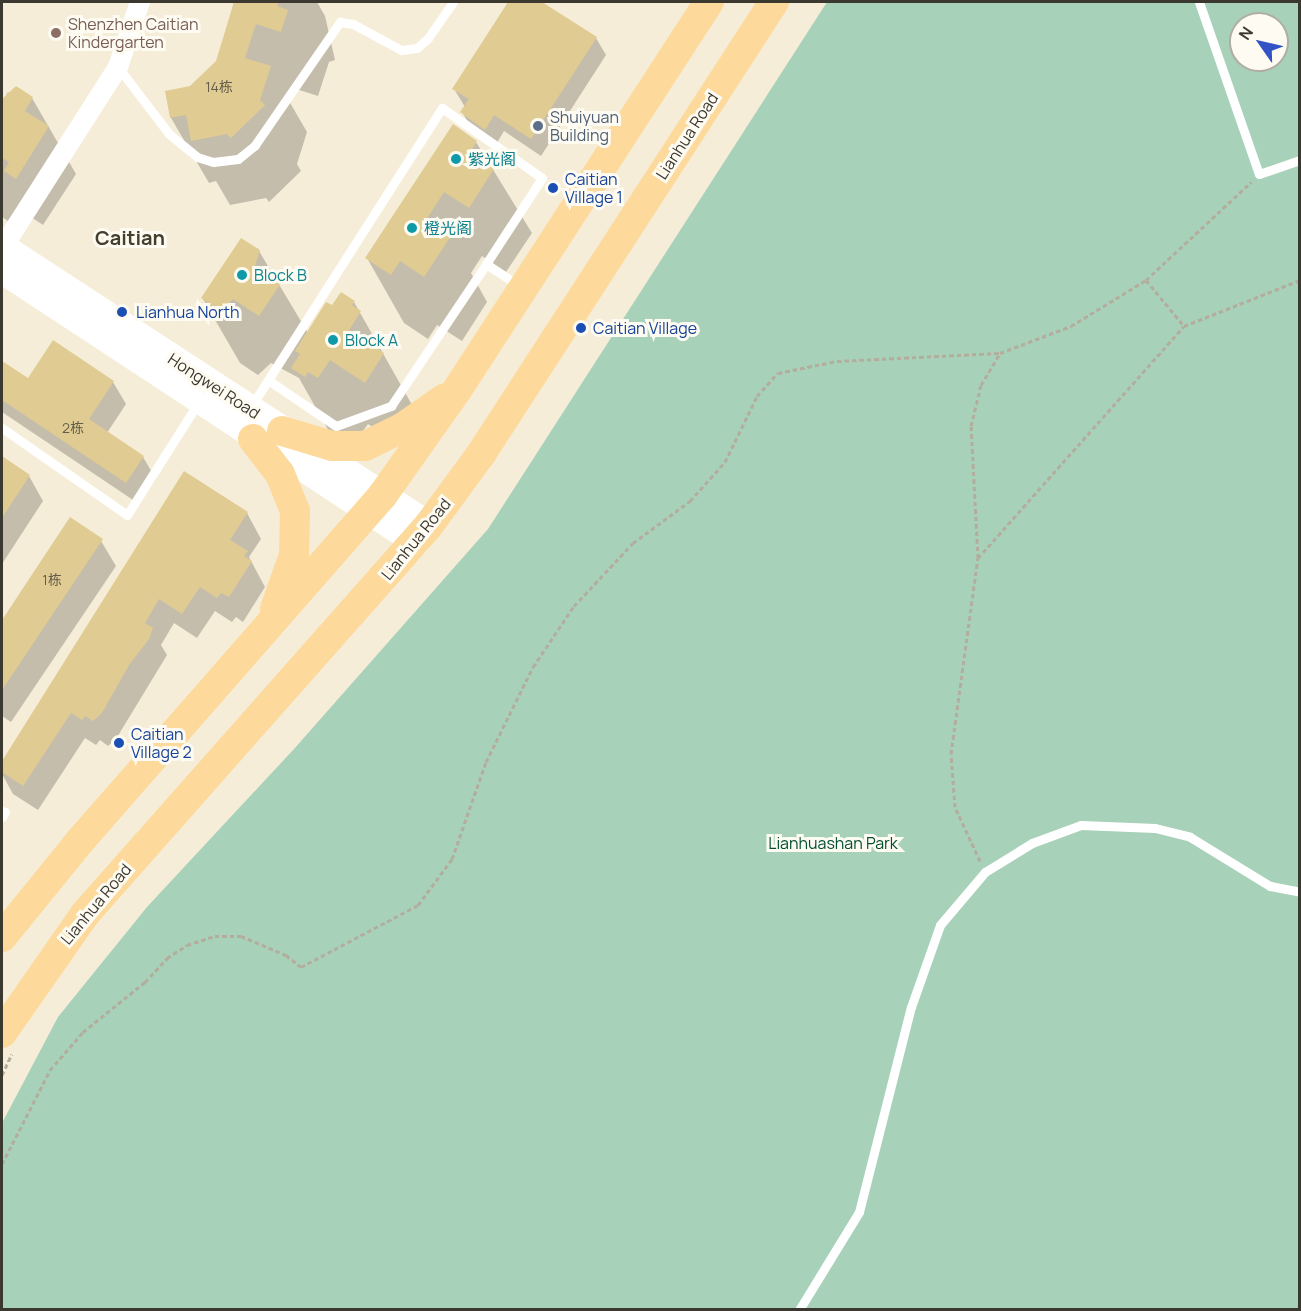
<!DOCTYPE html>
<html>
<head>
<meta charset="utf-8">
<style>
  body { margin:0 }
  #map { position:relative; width:1301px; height:1311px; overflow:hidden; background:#f5edd8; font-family:Manrope,"Noto Sans SC",sans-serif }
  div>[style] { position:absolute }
  .green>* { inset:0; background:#a8d1b9 }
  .shadow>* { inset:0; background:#0003 }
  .building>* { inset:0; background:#e0cc93 }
  .path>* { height:3px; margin-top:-1.5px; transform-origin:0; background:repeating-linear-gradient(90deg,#b3ad9d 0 4.5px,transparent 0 7.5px) }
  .lane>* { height:9px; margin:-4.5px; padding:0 4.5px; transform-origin:4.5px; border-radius:4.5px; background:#fff }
  .street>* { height:20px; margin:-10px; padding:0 10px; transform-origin:10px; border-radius:10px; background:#fff }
  .secondary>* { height:27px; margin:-13.5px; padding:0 13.5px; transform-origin:13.5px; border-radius:13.5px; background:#fff }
  .primary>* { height:30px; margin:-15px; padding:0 15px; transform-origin:15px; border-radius:15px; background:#fdda9b }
  .dots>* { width:16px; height:16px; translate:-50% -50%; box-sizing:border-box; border:3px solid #fefbf2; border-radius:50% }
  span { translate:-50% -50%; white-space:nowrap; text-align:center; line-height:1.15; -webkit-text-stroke:6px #fefbf2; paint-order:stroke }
  .number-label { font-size:14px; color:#645d49 }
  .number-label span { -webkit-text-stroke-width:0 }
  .education-label { font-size:16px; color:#785e54 }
  .left { translate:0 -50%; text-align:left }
  .service-label { font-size:16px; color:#4e5e75 }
  .street-label { font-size:16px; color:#3b3830 }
  .culture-label { font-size:16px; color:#0d838f }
  .transit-label { font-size:16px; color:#164399 }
  .park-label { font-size:16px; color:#014e30 }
  .quarter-label { font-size:20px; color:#453f2d; font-weight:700 }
  .frame { position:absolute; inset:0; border:3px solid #3b3830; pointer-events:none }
  .north { position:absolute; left:1229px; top:12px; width:60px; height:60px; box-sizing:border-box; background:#fefbf2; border:2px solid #b0ada4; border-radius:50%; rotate:304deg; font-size:16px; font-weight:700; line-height:24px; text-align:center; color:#3b3830 }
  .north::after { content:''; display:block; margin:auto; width:21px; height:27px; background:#3353c4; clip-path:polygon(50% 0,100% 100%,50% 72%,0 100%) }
</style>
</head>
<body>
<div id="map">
  <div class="green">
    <i style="clip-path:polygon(evenodd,827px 2px,1299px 2px,1299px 1309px,2px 1310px,2px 1123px,58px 1017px,147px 907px,294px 749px,488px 529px,827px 2px,1241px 24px,1277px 24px,1277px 60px,1241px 60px,1241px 24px)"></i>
  </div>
  <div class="shadow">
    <i style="clip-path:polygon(234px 2px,317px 2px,325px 16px,335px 60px,329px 62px,318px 96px,293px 88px,289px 101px,307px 132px,297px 164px,301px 171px,269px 202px,266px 198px,230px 205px,216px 181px,209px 183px,171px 118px,167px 92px,191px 88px,217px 62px)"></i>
    <i style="clip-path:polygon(510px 2px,539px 2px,596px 38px,606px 55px,541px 156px,504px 131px,495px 146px,472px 129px,462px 112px,465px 107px,454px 89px)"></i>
    <i style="clip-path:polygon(17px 88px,32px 98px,76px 174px,43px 225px,19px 209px,11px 223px,2px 217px,2px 102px,8px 92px,12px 95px)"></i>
    <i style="clip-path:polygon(476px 142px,532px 233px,506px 272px,482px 256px,471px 273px,487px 302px,462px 341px,437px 325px,428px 339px,404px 323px,367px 258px)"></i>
    <i style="clip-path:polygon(259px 251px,308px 333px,332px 308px,354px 302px,420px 419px,402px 447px,368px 424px,355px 442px,330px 433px,299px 378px,271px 363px,258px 375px,240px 363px,203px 299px)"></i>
    <i style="clip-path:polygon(2px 363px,28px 380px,113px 382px,126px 404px,107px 433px,143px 457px,156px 479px,139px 504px,2px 412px)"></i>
    <i style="clip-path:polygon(2px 458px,29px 476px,43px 501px,2px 564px)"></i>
    <i style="clip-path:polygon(185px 473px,247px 513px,261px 539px,249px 557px,265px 587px,243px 622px,236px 617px,232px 622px,215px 611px,197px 638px,174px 623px,161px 645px,167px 655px,116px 739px,108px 746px,100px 740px,96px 745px,85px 738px,38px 810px,13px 794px,2px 774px,2px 764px)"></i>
    <i style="clip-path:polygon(70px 520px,101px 541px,116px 566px,11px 722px,2px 716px,2px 622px)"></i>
  </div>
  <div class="building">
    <i style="clip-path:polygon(234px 2px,279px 2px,277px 6px,288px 10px,281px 32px,256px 24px,245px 58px,271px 66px,260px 100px,265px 105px,231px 138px,227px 134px,191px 141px,186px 115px,170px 118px,165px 91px,190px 86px,216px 61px)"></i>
    <i style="clip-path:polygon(508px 2px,542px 2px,597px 37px,531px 139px,494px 115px,485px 130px,460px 112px,469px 99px,452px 89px)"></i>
    <i style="clip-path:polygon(16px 86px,33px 97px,25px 111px,49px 126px,16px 179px,4px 171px,9px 162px,2px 158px,2px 99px)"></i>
    <i style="clip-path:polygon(453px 124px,477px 141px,471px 151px,495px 167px,469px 208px,444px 192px,426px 220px,451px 236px,424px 277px,400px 261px,391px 275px,365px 258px)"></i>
    <i style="clip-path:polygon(241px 238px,260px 250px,255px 266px,281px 283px,259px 316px,233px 299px,220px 311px,201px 298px)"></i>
    <i style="clip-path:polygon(341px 292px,355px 301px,352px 305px,361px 311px,349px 330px,384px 353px,365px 383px,330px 360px,318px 378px,308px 372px,305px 377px,291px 368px,300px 354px,295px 351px,326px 302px,332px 305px)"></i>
    <i style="clip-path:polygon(53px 340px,114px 381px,89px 419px,144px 456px,126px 483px,2px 400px,2px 361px,28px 378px)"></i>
    <i style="clip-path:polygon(2px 456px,30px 475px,2px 518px)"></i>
    <i style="clip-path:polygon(184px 471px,248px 512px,230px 540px,248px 551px,244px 556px,252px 561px,229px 597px,221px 593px,217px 598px,200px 587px,182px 614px,159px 599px,145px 623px,153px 628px,149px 639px,129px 665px,102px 713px,93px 721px,85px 716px,82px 720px,71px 713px,23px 786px,2px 772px,2px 761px)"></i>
    <i style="clip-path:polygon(70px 517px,103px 539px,2px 690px,2px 620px)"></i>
  </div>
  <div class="path">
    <i style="left:1146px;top:280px;width:60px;rotate:50.4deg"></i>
    <i style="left:978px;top:558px;width:310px;rotate:-48.4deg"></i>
    <i style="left:1184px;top:326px;width:125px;rotate:-21.6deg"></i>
    <i style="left:980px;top:861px;width:60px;rotate:-114.8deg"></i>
    <i style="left:955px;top:807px;width:53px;rotate:-94.3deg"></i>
    <i style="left:951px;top:754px;width:198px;rotate:-82.2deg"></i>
    <i style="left:978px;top:558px;width:132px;rotate:-93deg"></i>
    <i style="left:971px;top:426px;width:42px;rotate:-76.3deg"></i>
    <i style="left:981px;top:385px;width:37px;rotate:-59deg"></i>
    <i style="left:1000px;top:353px;width:76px;rotate:-20.8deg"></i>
    <i style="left:1071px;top:326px;width:88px;rotate:-31.5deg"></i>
    <i style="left:1146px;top:280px;width:144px;rotate:-43deg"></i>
    <i style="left:2px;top:1075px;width:23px;rotate:-65deg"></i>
    <i style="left:2px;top:1164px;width:106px;rotate:-62.9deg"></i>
    <i style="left:50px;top:1070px;width:50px;rotate:-49deg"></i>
    <i style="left:83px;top:1032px;width:80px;rotate:-38.9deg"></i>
    <i style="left:145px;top:982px;width:33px;rotate:-47deg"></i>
    <i style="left:167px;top:958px;width:24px;rotate:-33deg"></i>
    <i style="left:187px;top:945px;width:29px;rotate:-18deg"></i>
    <i style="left:215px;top:936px;width:26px"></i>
    <i style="left:241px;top:936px;width:49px;rotate:22.9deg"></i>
    <i style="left:286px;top:955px;width:19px;rotate:39deg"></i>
    <i style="left:301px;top:967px;width:132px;rotate:-27.9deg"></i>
    <i style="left:418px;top:905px;width:57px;rotate:-53.5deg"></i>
    <i style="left:452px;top:859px;width:103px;rotate:-70.7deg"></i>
    <i style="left:486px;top:762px;width:106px;rotate:-63.7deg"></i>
    <i style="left:533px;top:667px;width:73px;rotate:-56.1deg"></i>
    <i style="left:574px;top:606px;width:86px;rotate:-46.9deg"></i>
    <i style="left:633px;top:543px;width:71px;rotate:-36.4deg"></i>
    <i style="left:690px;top:501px;width:52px;rotate:-48.1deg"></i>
    <i style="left:725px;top:462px;width:73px;rotate:-64.1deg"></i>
    <i style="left:757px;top:396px;width:31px;rotate:-48deg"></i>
    <i style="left:778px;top:373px;width:60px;rotate:-11.5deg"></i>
    <i style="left:837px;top:361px;width:163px;rotate:-2.8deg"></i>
  </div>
  <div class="lane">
    <i style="left:1199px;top:2px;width:182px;rotate:70.8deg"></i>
    <i style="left:1259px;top:174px;width:43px;rotate:-18.9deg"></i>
    <i style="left:118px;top:67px;width:84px;rotate:52.7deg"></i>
    <i style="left:169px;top:134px;width:36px;rotate:39deg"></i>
    <i style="left:197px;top:157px;width:17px;rotate:17deg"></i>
    <i style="left:213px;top:162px;width:25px;rotate:-7deg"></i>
    <i style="left:238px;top:159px;width:22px;rotate:-39deg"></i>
    <i style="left:255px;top:145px;width:150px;rotate:-55.4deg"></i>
    <i style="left:340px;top:22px;width:13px;rotate:9deg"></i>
    <i style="left:353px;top:24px;width:55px;rotate:28.4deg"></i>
    <i style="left:401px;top:50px;width:16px;rotate:-7deg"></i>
    <i style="left:417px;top:48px;width:15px;rotate:-42deg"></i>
    <i style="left:428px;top:38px;width:44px;rotate:-55.2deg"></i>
    <i style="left:268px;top:380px;width:82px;rotate:34.1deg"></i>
    <i style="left:336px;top:426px;width:59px;rotate:-20deg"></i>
    <i style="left:391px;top:406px;width:171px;rotate:-56.2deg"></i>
    <i style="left:252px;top:405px;width:353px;rotate:-57.4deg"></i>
    <i style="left:442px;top:108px;width:122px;rotate:35deg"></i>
    <i style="left:542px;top:178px;width:103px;rotate:123.1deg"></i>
    <i style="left:486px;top:264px;width:42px;rotate:33.3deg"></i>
    <i style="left:2px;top:428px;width:152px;rotate:34.8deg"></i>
    <i style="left:127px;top:515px;width:133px;rotate:-57.6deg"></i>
    <i style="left:2px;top:811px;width:3px;rotate:18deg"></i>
    <i style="left:5px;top:812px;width:6px;rotate:121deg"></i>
    <i style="left:799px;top:1310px;width:115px;rotate:-58.5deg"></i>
    <i style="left:859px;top:1212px;width:211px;rotate:-75.8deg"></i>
    <i style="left:911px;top:1007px;width:87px;rotate:-70.5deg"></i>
    <i style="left:940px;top:925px;width:70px;rotate:-49.7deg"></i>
    <i style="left:985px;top:872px;width:55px;rotate:-31.7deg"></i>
    <i style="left:1032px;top:843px;width:52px;rotate:-20.2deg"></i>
    <i style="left:1081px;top:825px;width:74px;rotate:2.3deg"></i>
    <i style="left:1155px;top:828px;width:36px;rotate:14deg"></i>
    <i style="left:1190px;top:837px;width:94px;rotate:31.5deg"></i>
    <i style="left:1270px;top:886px;width:31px;rotate:11deg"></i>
  </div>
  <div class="street">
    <i style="left:3px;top:247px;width:214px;rotate:-57.4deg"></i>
    <i style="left:118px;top:67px;width:69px;rotate:-71.3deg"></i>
  </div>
  <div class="secondary">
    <i style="left:2px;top:246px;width:510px;rotate:33.16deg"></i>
    <i style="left:2px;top:270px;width:495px;rotate:33.3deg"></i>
  </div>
  <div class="primary">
    <i style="left:282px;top:431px;width:52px;rotate:16.7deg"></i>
    <i style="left:332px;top:446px;width:33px"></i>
    <i style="left:365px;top:446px;width:41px;rotate:-25.9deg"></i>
    <i style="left:402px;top:428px;width:52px;rotate:-34.9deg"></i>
    <i style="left:253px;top:439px;width:44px;rotate:52.4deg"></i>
    <i style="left:280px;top:474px;width:40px;rotate:68deg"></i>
    <i style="left:295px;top:511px;width:44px;rotate:91.3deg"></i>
    <i style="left:294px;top:555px;width:57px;rotate:109.4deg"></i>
    <i style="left:2px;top:937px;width:124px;rotate:-50.9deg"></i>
    <i style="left:80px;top:841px;width:459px;rotate:-48.8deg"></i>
    <i style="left:382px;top:496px;width:130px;rotate:-54.7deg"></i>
    <i style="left:457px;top:390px;width:463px;rotate:-57deg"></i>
    <i style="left:2px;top:1033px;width:145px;rotate:-55.1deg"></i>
    <i style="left:85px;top:914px;width:519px;rotate:-48.51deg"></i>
    <i style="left:429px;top:525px;width:88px;rotate:-53.8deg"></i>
    <i style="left:481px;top:454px;width:539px;rotate:-57.05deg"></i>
  </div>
  <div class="dots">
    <i style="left:56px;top:33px;background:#8d6e63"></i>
    <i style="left:538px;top:126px;background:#5c6f8a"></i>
    <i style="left:456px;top:159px;background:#0f9aa8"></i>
    <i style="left:553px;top:188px;background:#1a4fb4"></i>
    <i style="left:412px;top:228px;background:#0f9aa8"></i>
    <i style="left:242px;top:275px;background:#0f9aa8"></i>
    <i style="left:122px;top:312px;background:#1a4fb4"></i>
    <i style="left:581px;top:328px;background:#1a4fb4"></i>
    <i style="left:333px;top:340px;background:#0f9aa8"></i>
    <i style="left:119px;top:743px;background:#1a4fb4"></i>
  </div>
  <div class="number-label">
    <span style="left:219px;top:87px">14栋</span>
    <span style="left:73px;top:428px">2栋</span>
    <span style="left:52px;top:580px">1栋</span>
  </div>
  <div class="education-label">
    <span class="left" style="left:68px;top:33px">Shenzhen Caitian<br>Kindergarten</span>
  </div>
  <div class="service-label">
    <span class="left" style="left:550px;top:126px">Shuiyuan<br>Building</span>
  </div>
  <div class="street-label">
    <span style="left:687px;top:136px;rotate:-57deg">Lianhua Road</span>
    <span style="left:214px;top:386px;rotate:33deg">Hongwei Road</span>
    <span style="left:416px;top:539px;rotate:-51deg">Lianhua Road</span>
    <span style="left:96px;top:904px;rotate:-50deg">Lianhua Road</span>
  </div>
  <div class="culture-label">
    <span class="left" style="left:468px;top:159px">紫光阁</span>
    <span class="left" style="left:424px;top:228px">橙光阁</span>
    <span class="left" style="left:254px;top:275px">Block B</span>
    <span class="left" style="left:345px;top:340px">Block A</span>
  </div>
  <div class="transit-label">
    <span class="left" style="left:565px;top:188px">Caitian<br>Village 1</span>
    <span class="left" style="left:136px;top:312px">Lianhua North</span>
    <span class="left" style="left:593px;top:328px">Caitian Village</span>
    <span class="left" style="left:131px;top:743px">Caitian<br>Village 2</span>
  </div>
  <div class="park-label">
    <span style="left:833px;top:843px">Lianhuashan Park</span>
  </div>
  <div class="quarter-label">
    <span style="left:130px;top:237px">Caitian</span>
  </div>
  <div class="frame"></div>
  <div class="north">N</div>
</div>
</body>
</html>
